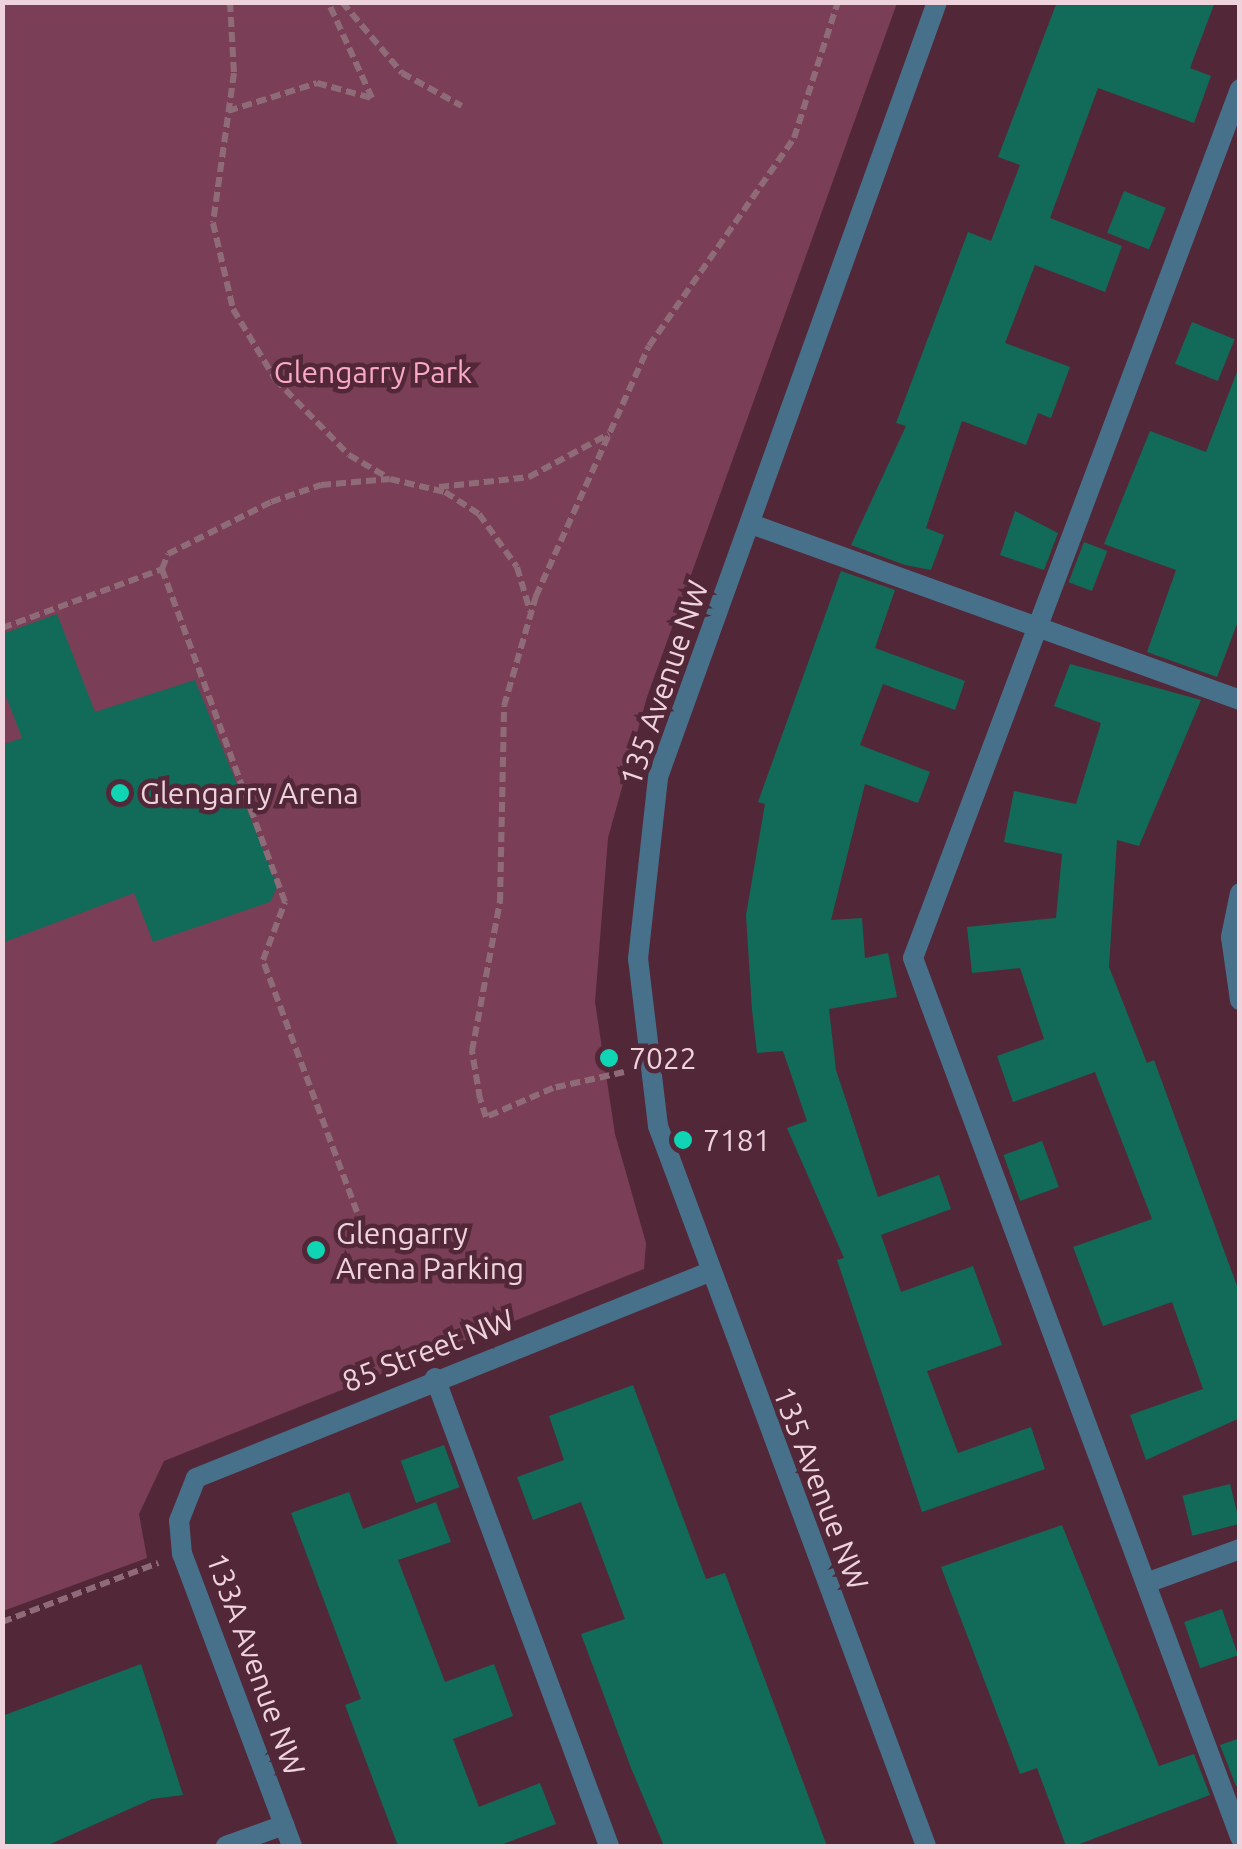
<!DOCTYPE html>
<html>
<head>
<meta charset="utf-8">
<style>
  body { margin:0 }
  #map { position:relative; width:1242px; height:1849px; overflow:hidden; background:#522838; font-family:Ubuntu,sans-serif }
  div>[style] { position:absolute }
  .green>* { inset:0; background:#7a3f56 }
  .building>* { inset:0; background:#126a59; transform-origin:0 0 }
  .path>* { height:6px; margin-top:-3px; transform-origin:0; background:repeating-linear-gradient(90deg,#8f6b78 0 10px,transparent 0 15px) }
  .service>* { height:20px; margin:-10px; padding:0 10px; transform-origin:10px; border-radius:10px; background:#47718b }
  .minor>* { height:20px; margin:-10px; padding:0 10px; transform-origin:10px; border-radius:10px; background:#47718b }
  .tertiary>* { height:20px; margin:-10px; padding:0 10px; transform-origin:10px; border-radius:10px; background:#47718b }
  .dots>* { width:28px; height:28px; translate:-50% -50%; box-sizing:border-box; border:5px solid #522838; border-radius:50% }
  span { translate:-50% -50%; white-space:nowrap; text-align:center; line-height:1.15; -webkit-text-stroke:9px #522838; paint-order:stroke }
  .park-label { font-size:30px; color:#f9a9c6 }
  .street-label { font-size:30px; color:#efd3dc }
  .poi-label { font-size:30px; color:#efd3dc }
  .left { translate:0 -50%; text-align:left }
  .frame { position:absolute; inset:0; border:5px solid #efd3dc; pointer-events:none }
</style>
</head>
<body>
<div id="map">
  <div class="green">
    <i style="clip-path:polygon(3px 3px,897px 3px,647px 697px,608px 838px,595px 1002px,615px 1134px,646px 1243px,644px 1269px,164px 1461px,139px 1514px,147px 1558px,3px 1611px)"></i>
  </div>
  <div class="building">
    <i style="clip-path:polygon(1057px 2px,1215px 2px,1190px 68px,1211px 76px,1194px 123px,1098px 88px,1050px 218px,1122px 246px,1105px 292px,1035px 265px,1005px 343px,1070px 367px,1051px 418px,1038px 413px,1026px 445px,962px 421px,926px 528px,944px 535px,931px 570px,905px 565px,851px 545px,906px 426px,896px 423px,968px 232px,991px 241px,1020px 165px,998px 157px)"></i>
    <i style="left:1124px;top:191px;width:45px;height:45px;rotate:22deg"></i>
    <i style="left:1192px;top:322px;width:46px;height:45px;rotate:22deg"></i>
    <i style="clip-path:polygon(1237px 372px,1240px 616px,1217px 677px,1147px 652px,1176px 570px,1104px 544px,1150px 431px,1206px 452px)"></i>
    <i style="clip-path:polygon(1015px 511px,1058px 533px,1044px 570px,1000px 555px)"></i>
    <i style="left:1084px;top:542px;width:25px;height:43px;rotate:21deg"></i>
    <i style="clip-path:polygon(841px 571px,895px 590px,875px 648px,965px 681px,955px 710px,883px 684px,860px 745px,930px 772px,918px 803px,865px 784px,831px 920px,862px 918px,865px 958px,888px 953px,897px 997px,829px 1009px,836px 1070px,878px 1197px,939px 1175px,951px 1209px,881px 1235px,901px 1292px,973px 1266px,1002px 1345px,927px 1371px,958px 1453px,1031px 1427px,1045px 1469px,922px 1512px,837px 1260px,844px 1258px,787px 1128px,807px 1121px,783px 1051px,757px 1053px,752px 1010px,746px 915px,765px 804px,758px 802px)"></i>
    <i style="clip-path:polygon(57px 614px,95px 712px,195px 680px,278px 886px,270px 902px,153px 942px,134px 893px,2px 943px,2px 745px,22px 738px,2px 686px,2px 634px)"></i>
    <i style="clip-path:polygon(1070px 664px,1201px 700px,1139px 846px,1117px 840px,1109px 967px,1147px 1063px,1154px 1060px,1240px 1294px,1240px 1418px,1146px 1460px,1130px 1415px,1203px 1389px,1172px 1302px,1103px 1326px,1073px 1247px,1152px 1219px,1095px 1072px,1013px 1102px,997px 1056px,1044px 1039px,1020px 968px,972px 973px,967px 927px,1056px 918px,1062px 854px,1004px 842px,1014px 791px,1076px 804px,1101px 723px,1054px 706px)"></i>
    <i style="left:1042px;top:1141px;width:49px;height:41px;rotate:70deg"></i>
    <i style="clip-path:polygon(633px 1385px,706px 1579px,725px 1573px,827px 1846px,664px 1846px,631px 1768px,581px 1634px,625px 1619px,581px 1502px,533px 1520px,517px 1477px,564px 1460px,549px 1416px)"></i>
    <i style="left:444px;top:1445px;width:45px;height:46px;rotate:70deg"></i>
    <i style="left:1230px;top:1484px;width:41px;height:49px;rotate:76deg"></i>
    <i style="clip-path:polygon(349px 1492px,363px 1529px,436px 1502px,451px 1542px,398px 1560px,445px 1682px,494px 1664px,513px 1716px,453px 1739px,479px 1807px,540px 1783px,556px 1824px,498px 1846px,398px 1846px,345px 1705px,361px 1699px,291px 1513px)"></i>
    <i style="clip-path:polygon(1062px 1525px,1159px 1766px,1194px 1754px,1210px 1795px,1074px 1846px,1066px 1846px,1037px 1768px,1020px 1774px,941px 1567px)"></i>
    <i style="left:1222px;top:1609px;width:49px;height:40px;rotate:71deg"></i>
    <i style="clip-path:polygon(141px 1664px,183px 1795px,152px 1799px,46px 1846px,2px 1846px,2px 1716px)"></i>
    <i style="clip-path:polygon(1240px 1738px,1240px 1785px,1236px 1786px,1220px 1745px)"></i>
  </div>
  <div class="path">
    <i style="left:230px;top:2px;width:71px;rotate:86.8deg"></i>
    <i style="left:234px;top:73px;width:151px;rotate:98deg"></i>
    <i style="left:213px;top:223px;width:88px;rotate:76.9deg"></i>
    <i style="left:233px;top:309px;width:82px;rotate:59deg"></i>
    <i style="left:275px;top:379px;width:106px;rotate:45.8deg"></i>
    <i style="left:349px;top:455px;width:44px;rotate:30.1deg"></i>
    <i style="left:342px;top:2px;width:93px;rotate:49.8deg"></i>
    <i style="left:402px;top:73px;width:68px;rotate:28.8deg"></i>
    <i style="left:228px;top:111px;width:93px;rotate:-17.5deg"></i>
    <i style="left:317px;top:83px;width:57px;rotate:15.3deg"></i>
    <i style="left:372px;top:98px;width:106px;rotate:-114.6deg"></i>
    <i style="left:439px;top:487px;width:91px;rotate:-6.3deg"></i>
    <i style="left:529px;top:477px;width:91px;rotate:-28.3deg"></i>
    <i style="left:2px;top:628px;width:171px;rotate:-20.2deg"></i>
    <i style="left:624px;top:1072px;width:73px;rotate:167.3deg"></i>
    <i style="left:553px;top:1088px;width:73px;rotate:156.6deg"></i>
    <i style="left:486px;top:1117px;width:19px;rotate:-108deg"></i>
    <i style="left:480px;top:1099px;width:49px;rotate:-99.5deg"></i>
    <i style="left:472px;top:1051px;width:152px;rotate:-79.4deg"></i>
    <i style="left:500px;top:902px;width:196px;rotate:-88.8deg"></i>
    <i style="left:504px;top:706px;width:115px;rotate:-73.8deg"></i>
    <i style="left:536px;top:596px;width:274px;rotate:-65.7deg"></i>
    <i style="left:649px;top:346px;width:254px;rotate:-55.1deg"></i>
    <i style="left:794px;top:138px;width:143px;rotate:-72.1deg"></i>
    <i style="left:357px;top:1212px;width:269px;rotate:-110.5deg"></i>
    <i style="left:263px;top:960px;width:62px;rotate:-69.2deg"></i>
    <i style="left:285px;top:902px;width:355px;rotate:-110.3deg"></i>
    <i style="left:162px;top:569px;width:16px;rotate:-68deg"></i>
    <i style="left:168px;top:554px;width:115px;rotate:-26.8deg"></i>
    <i style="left:271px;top:502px;width:53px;rotate:-18.8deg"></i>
    <i style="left:321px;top:485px;width:69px;rotate:-5deg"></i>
    <i style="left:390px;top:479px;width:57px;rotate:13.3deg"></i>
    <i style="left:445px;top:492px;width:40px;rotate:32.9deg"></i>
    <i style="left:479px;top:514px;width:65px;rotate:54.4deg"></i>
    <i style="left:517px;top:567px;width:46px;rotate:73.5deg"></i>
    <i style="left:2px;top:1622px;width:167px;rotate:-20.7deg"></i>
  </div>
  <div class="service">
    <i style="left:1240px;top:89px;width:928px;rotate:110.62deg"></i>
    <i style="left:913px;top:958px;width:938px;rotate:69.59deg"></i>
    <i style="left:751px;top:524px;width:520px;rotate:19.79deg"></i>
    <i style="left:435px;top:1378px;width:499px;rotate:69.6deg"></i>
    <i style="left:1149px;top:1582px;width:97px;rotate:-19.9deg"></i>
    <i style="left:226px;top:1846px;width:62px;rotate:-19.9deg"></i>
  </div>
  <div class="minor">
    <i style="left:1240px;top:893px;width:45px;rotate:101.6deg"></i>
    <i style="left:1231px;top:937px;width:64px;rotate:81.9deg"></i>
    <i style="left:292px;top:1846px;width:312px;rotate:-110.6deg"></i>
    <i style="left:182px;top:1554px;width:33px;rotate:-95deg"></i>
    <i style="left:179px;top:1521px;width:46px;rotate:-68.4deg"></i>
    <i style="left:196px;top:1478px;width:551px;rotate:-21.86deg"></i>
  </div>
  <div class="tertiary">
    <i style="left:926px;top:1846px;width:768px;rotate:-110.42deg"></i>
    <i style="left:658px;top:1126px;width:168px;rotate:-96.8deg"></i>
    <i style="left:638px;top:959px;width:183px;rotate:-83.7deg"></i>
    <i style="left:658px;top:777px;width:824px;rotate:-70.2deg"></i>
  </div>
  <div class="dots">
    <i style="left:120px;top:793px;background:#10d5b4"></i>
    <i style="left:609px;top:1058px;background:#10d5b4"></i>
    <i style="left:683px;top:1140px;background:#10d5b4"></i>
    <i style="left:316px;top:1250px;background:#10d5b4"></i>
  </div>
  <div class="park-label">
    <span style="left:373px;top:372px">Glengarry Park</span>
  </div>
  <div class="street-label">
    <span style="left:664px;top:683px;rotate:-71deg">135 Avenue NW</span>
    <span style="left:428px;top:1350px;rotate:-21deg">85 Street NW</span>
    <span style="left:821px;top:1488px;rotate:69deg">135 Avenue NW</span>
    <span style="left:256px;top:1664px;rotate:70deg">133A Avenue NW</span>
  </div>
  <div class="poi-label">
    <span class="left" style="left:140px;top:793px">Glengarry Arena</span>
    <span class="left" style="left:629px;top:1058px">7022</span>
    <span class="left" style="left:703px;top:1140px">7181</span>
    <span class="left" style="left:336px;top:1250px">Glengarry<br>Arena Parking</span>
  </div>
  <div class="frame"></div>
</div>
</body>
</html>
